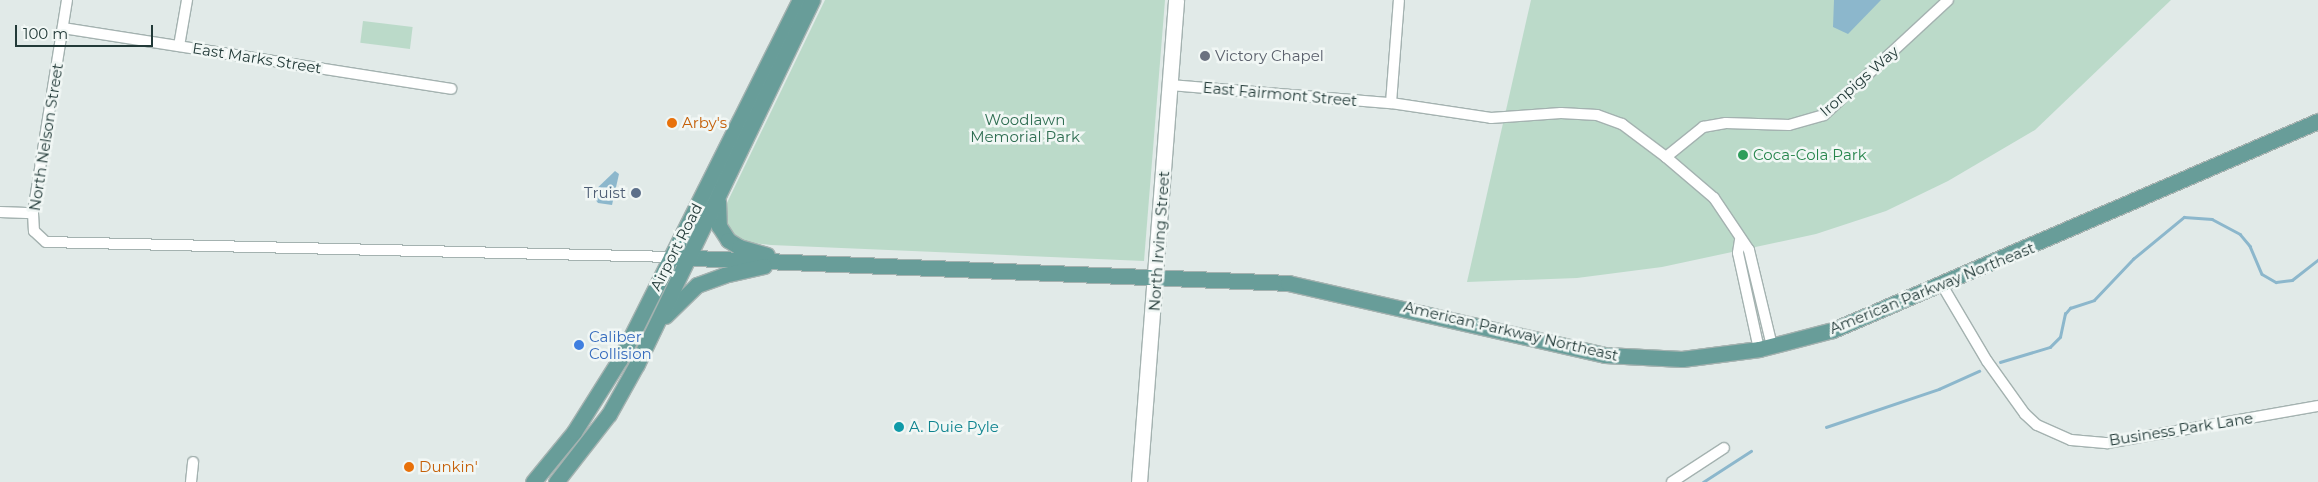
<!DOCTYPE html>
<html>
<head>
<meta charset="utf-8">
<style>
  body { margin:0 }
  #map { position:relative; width:2318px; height:482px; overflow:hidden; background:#e1eae8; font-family:Montserrat,sans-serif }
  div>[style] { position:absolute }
  .green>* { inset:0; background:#bbdac9; transform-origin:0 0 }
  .water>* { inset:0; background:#8cb7cc }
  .stream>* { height:2.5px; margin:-1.25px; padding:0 1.25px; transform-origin:1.25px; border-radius:1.25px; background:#8cb7cc }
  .roads { filter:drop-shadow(1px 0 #a4b2b0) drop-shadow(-1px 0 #a4b2b0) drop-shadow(0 1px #a4b2b0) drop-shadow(0 -1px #a4b2b0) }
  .street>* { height:10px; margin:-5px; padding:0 5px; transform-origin:5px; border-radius:5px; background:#fff }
  .secondary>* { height:15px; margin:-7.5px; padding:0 7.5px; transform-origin:7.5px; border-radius:7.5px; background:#fff }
  .primary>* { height:15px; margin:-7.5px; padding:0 7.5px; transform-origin:7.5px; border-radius:7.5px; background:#689d99 }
  .dots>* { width:14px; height:14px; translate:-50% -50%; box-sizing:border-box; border:2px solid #f1f7f5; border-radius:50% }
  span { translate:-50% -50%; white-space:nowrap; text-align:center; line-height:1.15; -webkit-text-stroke:5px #f1f7f5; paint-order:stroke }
  .worship-label { font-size:15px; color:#5b616d }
  .left { translate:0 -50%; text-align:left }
  .street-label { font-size:15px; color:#223a38 }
  .park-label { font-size:15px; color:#2f6e52 }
  .food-label { font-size:15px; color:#c56008 }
  .leisure-label { font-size:15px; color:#27864d }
  .service-label { font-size:15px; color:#4e5e75 }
  .right { translate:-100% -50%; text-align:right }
  .shop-label { font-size:15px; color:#366cbe }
  .culture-label { font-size:15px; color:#0d838f }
  .scale { position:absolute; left:15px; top:25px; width:138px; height:22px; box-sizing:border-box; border:2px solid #223a38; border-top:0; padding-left:6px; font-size:15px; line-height:18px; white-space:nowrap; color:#223a38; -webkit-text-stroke:4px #f1f7f5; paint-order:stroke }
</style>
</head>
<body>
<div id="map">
  <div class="green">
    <i style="clip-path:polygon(825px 0,1165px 0,1144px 261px,771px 245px,742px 242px,734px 236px,724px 225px,725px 207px)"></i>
    <i style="clip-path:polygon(1531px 0,2171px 0,2035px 130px,1948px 181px,1886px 211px,1816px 234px,1662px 267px,1577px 278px,1467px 282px)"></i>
    <i style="left:363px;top:21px;width:50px;height:22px;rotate:7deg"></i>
  </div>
  <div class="water">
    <i style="clip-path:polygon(1834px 0,1881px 0,1848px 34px,1833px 27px)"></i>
    <i style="clip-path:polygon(615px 171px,619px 174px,612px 205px,598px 203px,591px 194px)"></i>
  </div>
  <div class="stream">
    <i style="left:2000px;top:362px;width:52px;rotate:-16.7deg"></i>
    <i style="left:2050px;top:347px;width:14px;rotate:-45deg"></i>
    <i style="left:2060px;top:337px;width:24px;rotate:-78deg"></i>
    <i style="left:2065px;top:314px;width:8px;rotate:-50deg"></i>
    <i style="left:2070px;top:308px;width:25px;rotate:-18deg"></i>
    <i style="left:2094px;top:300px;width:57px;rotate:-46.4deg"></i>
    <i style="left:2133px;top:259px;width:66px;rotate:-39.5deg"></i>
    <i style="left:2184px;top:217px;width:28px;rotate:4deg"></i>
    <i style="left:2212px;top:219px;width:32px;rotate:28deg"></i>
    <i style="left:2240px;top:234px;width:16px;rotate:50deg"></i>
    <i style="left:2250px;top:246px;width:30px;rotate:67deg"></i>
    <i style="left:2262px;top:274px;width:16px;rotate:30deg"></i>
    <i style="left:2276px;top:282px;width:16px;rotate:-7deg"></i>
    <i style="left:2292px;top:280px;width:33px;rotate:-38deg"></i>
    <i style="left:1826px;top:427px;width:119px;rotate:-18.6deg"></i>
    <i style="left:1939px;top:389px;width:44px;rotate:-24.2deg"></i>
    <i style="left:1703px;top:482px;width:57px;rotate:-32.9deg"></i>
  </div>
  <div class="roads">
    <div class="street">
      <i style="left:67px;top:0;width:216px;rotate:99.1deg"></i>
      <i style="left:33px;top:213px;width:18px;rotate:87deg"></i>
      <i style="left:34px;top:231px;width:16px;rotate:43deg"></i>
      <i style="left:46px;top:242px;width:625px;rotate:1.37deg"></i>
      <i style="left:63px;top:28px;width:393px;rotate:8.9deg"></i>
      <i style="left:179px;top:46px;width:47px;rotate:-80.1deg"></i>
      <i style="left:1170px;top:85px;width:222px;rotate:4.7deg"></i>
      <i style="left:1391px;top:103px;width:101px;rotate:8.5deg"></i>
      <i style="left:1491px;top:118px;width:70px;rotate:-4.1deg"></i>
      <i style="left:1561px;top:113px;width:36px;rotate:3deg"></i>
      <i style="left:1597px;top:115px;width:27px;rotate:20deg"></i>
      <i style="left:1622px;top:124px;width:55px;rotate:36.9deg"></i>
      <i style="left:1391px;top:103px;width:103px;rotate:-85.6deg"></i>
      <i style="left:0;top:212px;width:33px;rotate:2deg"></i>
      <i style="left:1740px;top:240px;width:13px;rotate:99deg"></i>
      <i style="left:1738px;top:253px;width:98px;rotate:77.7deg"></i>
      <i style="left:1942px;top:285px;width:88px;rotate:59.4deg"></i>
      <i style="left:1987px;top:361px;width:65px;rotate:54.4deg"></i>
      <i style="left:2025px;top:414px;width:16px;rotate:43deg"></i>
      <i style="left:2037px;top:425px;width:37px;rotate:24deg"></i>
      <i style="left:2071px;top:440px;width:37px;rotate:5deg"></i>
      <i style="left:2108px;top:443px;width:213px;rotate:-10deg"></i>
      <i style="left:1772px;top:346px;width:99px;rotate:-103.5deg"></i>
      <i style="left:1749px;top:250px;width:63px;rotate:-123.9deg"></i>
      <i style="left:1714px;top:198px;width:63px;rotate:-139.5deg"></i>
      <i style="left:1666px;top:157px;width:48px;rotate:-39deg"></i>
      <i style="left:1703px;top:127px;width:23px;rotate:-10deg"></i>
      <i style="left:1726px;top:123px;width:63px;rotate:1.8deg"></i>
      <i style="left:1789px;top:125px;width:36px;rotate:-16deg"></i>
      <i style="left:1824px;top:115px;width:169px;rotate:-42.8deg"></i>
      <i style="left:191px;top:482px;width:20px;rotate:-84deg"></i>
      <i style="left:1672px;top:482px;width:62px;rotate:-33.2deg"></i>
    </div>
    <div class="secondary">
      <i style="left:1139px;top:482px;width:483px;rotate:-85.6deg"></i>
    </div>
    <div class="primary">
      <i style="left:718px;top:201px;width:25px;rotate:88deg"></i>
      <i style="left:719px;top:226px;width:17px;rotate:57deg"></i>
      <i style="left:728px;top:240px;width:13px;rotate:32deg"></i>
      <i style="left:739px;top:247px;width:29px;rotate:16deg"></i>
      <i style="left:671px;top:257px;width:618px;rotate:2.41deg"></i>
      <i style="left:1288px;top:283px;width:325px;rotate:12.8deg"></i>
      <i style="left:1605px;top:355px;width:77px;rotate:3deg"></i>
      <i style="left:1682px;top:359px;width:78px;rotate:-7.4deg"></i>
      <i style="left:1759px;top:349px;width:76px;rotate:-14.4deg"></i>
      <i style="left:1833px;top:330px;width:528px;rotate:-23.31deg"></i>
      <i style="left:665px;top:316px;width:45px;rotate:-44.1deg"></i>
      <i style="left:697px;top:285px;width:29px;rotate:-20deg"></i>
      <i style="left:724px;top:275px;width:41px;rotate:-12.7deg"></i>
      <i style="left:533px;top:482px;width:65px;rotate:-50.6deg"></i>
      <i style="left:574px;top:432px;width:86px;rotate:-57.8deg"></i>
      <i style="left:620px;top:359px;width:402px;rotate:-63.4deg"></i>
      <i style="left:556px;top:482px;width:86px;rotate:-52.1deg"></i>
      <i style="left:609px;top:414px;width:57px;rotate:-60.8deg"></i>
      <i style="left:637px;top:364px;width:404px;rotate:-64.3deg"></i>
    </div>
  </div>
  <div class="dots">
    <i style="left:1205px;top:56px;background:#6b7280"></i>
    <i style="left:672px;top:123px;background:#e8710a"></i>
    <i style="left:1743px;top:155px;background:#2e9e5b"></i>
    <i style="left:636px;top:193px;background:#5c6f8a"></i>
    <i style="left:579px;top:345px;background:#3f7fe0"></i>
    <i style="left:899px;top:427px;background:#0f9aa8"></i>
    <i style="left:409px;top:467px;background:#e8710a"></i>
  </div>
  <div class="worship-label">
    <span class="left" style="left:1215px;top:56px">Victory Chapel</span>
  </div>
  <div class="street-label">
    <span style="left:257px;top:58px;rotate:9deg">East Marks Street</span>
    <span style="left:1859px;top:81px;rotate:-41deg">Ironpigs Way</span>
    <span style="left:1280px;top:94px;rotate:5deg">East Fairmont Street</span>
    <span style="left:46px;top:137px;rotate:-81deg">North Nelson Street</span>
    <span style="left:1159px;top:241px;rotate:-86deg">North Irving Street</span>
    <span style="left:676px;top:247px;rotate:-63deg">Airport Road</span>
    <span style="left:1932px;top:288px;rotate:-22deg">American Parkway Northeast</span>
    <span style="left:1511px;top:331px;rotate:13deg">American Parkway Northeast</span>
    <span style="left:2181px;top:429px;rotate:-9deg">Business Park Lane</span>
  </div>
  <div class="park-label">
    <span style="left:1025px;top:128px">Woodlawn<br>Memorial Park</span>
  </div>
  <div class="food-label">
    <span class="left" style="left:682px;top:123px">Arby's</span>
    <span class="left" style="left:419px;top:467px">Dunkin'</span>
  </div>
  <div class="leisure-label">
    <span class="left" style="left:1753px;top:155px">Coca-Cola Park</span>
  </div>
  <div class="service-label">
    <span class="right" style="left:626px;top:193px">Truist</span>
  </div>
  <div class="shop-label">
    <span class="left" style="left:589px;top:345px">Caliber<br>Collision</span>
  </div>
  <div class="culture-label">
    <span class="left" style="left:909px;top:427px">A. Duie Pyle</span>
  </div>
  <div class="scale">100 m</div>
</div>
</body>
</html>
